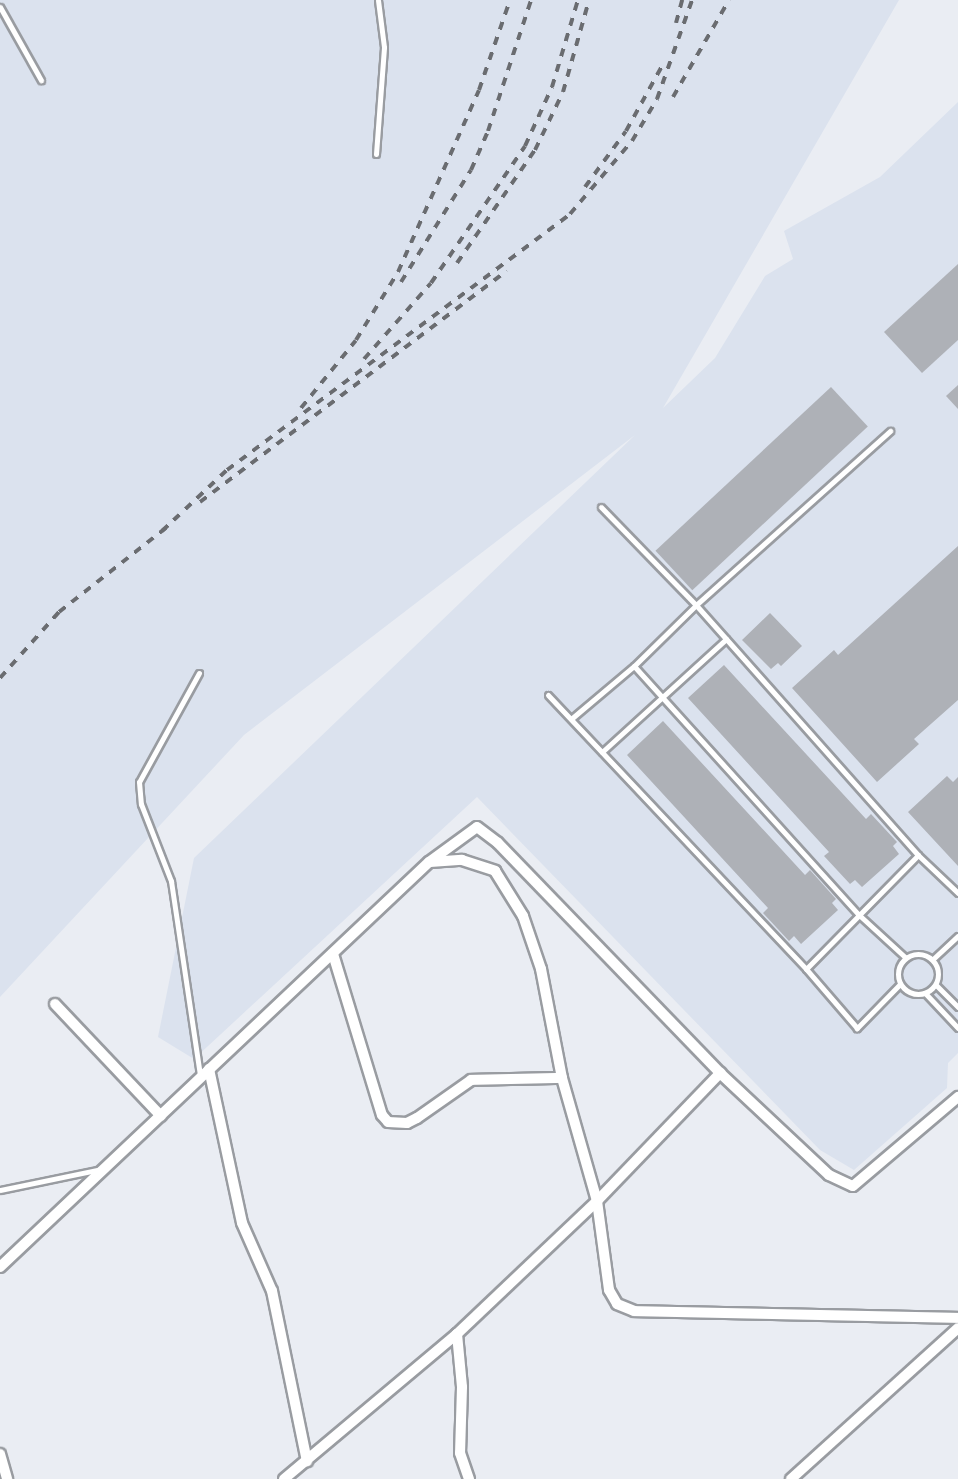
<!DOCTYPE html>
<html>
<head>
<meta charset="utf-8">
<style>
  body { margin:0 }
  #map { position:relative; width:958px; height:1479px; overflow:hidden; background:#eaedf3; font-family:Spectral,serif }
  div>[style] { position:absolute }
  .built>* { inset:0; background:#dbe2ee }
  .building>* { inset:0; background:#aeb1b7; transform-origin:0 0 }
  .roads { filter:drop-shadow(2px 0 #999ca1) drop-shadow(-2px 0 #999ca1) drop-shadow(0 2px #999ca1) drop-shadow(0 -2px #999ca1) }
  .service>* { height:5px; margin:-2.5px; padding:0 2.5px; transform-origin:2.5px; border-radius:2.5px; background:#fff }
  .service>.ring { margin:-2.5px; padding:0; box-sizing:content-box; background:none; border:5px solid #fff; border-radius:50% }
  .minor>* { height:10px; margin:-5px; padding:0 5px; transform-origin:5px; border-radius:5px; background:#fff }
  .rail>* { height:4px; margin-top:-2px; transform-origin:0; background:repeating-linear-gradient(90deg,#6a6c70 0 8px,transparent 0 16px) }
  span { translate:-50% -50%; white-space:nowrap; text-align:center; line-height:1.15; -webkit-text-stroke:4.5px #fff; paint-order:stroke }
</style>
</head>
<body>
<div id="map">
  <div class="built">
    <i style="clip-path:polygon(0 0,899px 0,663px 408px,715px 358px,765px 276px,793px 259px,784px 231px,880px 177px,958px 102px,958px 1053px,948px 1063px,947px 1088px,854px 1170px,820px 1150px,477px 797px,194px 1059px,158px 1037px,194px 858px,635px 435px,244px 735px,0 997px)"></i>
  </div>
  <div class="building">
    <i style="clip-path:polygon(958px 264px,958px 340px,922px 373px,884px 332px)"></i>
    <i style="clip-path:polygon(958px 385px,958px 409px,946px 396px)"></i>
    <i style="left:831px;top:387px;width:54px;height:240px;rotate:47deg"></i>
    <i style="clip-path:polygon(958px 546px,958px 700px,914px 739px,919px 744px,877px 782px,792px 688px,834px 650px,838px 655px)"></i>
    <i style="clip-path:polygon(770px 613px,802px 646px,781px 666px,778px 663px,771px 669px,742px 640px)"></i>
    <i style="clip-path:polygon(724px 665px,866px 819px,871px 814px,897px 842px,893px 846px,899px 854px,862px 887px,855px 880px,850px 884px,824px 856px,829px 852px,688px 698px)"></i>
    <i style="clip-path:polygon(663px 721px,805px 875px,810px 870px,836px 899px,832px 903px,838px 910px,801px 944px,794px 936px,789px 941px,763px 913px,768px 908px,627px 755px)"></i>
    <i style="clip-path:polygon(947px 776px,953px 782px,958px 777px,958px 866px,908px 812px)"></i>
  </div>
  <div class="roads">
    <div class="service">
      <i style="left:0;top:7px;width:84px;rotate:60.7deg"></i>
      <i style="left:376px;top:154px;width:107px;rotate:-85.7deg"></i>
      <i style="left:384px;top:47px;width:47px;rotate:-97.3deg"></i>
      <i style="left:601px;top:507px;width:136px;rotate:45.9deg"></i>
      <i style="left:696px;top:605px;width:334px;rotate:48.4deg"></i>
      <i style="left:918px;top:855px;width:55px;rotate:43.5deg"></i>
      <i style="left:634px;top:666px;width:334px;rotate:47.9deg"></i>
      <i style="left:858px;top:914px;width:64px;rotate:42.5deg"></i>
      <i style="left:199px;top:673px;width:124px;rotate:118.8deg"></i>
      <i style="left:139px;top:782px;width:22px;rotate:85deg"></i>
      <i style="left:141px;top:804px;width:83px;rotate:68.7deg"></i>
      <i style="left:171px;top:881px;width:197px;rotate:81.5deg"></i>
      <i style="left:548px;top:695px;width:376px;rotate:46.7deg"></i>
      <i style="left:571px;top:719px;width:82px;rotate:-40.1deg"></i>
      <i style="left:634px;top:666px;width:87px;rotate:-44.5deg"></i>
      <i style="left:696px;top:605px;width:261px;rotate:-41.9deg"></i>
      <i style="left:602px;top:752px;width:168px;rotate:-42.3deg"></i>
      <i class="ring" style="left:898px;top:954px;width:35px;height:35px"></i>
      <i style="left:933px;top:959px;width:34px;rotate:-43deg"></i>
      <i style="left:900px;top:984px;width:62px;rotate:134.3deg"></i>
      <i style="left:857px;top:1028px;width:78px;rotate:-130.8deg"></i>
      <i style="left:806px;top:969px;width:160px;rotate:-45.5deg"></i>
      <i style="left:936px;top:985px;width:31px;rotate:45deg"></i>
      <i style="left:925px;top:993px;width:48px;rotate:46.7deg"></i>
      <i style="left:0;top:1190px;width:103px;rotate:-11.7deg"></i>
    </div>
    <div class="minor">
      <i style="left:430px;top:862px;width:32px;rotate:-4deg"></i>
      <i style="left:462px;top:860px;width:35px;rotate:18deg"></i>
      <i style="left:495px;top:871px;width:53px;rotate:58.1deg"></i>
      <i style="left:523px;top:916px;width:56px;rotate:71.2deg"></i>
      <i style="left:541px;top:969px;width:111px;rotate:79.1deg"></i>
      <i style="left:562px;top:1078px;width:128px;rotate:74.1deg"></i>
      <i style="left:597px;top:1201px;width:90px;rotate:82.3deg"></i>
      <i style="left:609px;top:1290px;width:16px;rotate:60deg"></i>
      <i style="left:617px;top:1304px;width:18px;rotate:22deg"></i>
      <i style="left:634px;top:1311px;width:324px;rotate:1.2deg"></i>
      <i style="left:333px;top:954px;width:168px;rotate:73.1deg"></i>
      <i style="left:382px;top:1115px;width:9px;rotate:49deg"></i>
      <i style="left:388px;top:1122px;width:19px;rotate:3deg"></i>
      <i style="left:407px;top:1123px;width:11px;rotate:-27deg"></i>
      <i style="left:417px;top:1118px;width:66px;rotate:-35.1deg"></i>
      <i style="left:471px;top:1080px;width:91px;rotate:-1.3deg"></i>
      <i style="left:55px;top:1004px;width:154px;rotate:46.6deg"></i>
      <i style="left:209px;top:1069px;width:157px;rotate:77.9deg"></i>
      <i style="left:242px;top:1223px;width:74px;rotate:66.2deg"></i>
      <i style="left:272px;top:1291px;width:174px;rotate:78.4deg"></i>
      <i style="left:0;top:1267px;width:590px;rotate:-43.35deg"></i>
      <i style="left:429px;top:862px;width:59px;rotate:-36.1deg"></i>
      <i style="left:477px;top:827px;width:26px;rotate:37deg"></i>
      <i style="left:498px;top:843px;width:320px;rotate:46deg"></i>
      <i style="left:720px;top:1073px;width:149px;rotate:43.1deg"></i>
      <i style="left:829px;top:1175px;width:26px;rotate:25deg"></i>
      <i style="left:853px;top:1186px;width:138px;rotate:-40.3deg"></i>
      <i style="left:457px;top:1334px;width:53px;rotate:84.6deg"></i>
      <i style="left:462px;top:1387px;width:66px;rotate:91.7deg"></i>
      <i style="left:460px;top:1453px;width:28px;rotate:71deg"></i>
      <i style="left:0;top:1454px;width:26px;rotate:74deg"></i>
      <i style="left:284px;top:1479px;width:226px;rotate:-40deg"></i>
      <i style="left:457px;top:1334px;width:193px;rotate:-43.5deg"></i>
      <i style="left:597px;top:1201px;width:178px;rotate:-46.1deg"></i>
      <i style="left:791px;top:1479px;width:225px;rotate:-42.1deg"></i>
    </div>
  </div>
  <div class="rail">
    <i style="left:676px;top:23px;width:24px;rotate:-75deg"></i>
    <i style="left:673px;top:97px;width:112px;rotate:-60deg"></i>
    <i style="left:585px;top:187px;width:69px;rotate:-53.8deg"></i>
    <i style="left:626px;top:131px;width:74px;rotate:-61deg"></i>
    <i style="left:457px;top:263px;width:137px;rotate:-55.4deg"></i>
    <i style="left:535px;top:150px;width:64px;rotate:-64.2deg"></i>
    <i style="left:563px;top:92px;width:96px;rotate:-74.2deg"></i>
    <i style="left:401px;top:282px;width:132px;rotate:-58deg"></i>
    <i style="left:471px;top:170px;width:43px;rotate:-66.4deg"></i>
    <i style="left:488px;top:131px;width:138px;rotate:-71.8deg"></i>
    <i style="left:364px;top:359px;width:101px;rotate:-48.6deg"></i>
    <i style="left:431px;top:283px;width:166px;rotate:-55.5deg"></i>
    <i style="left:525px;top:146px;width:65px;rotate:-65.4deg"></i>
    <i style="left:552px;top:87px;width:91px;rotate:-73.4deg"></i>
    <i style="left:301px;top:408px;width:87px;rotate:-51deg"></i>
    <i style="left:356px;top:340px;width:80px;rotate:-58.3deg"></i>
    <i style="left:398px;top:272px;width:199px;rotate:-66deg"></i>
    <i style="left:479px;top:90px;width:95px;rotate:-71deg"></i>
    <i style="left:200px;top:502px;width:384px;rotate:-37deg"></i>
    <i style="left:162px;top:531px;width:89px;rotate:-43.2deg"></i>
    <i style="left:227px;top:470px;width:428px;rotate:-36.7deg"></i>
    <i style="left:570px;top:214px;width:96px;rotate:-49.7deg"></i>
    <i style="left:632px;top:141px;width:49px;rotate:-59.2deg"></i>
    <i style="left:657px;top:99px;width:105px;rotate:-70.5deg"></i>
    <i style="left:0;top:678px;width:89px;rotate:-48.2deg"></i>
    <i style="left:59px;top:612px;width:137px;rotate:-38.2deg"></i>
  </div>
</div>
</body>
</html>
